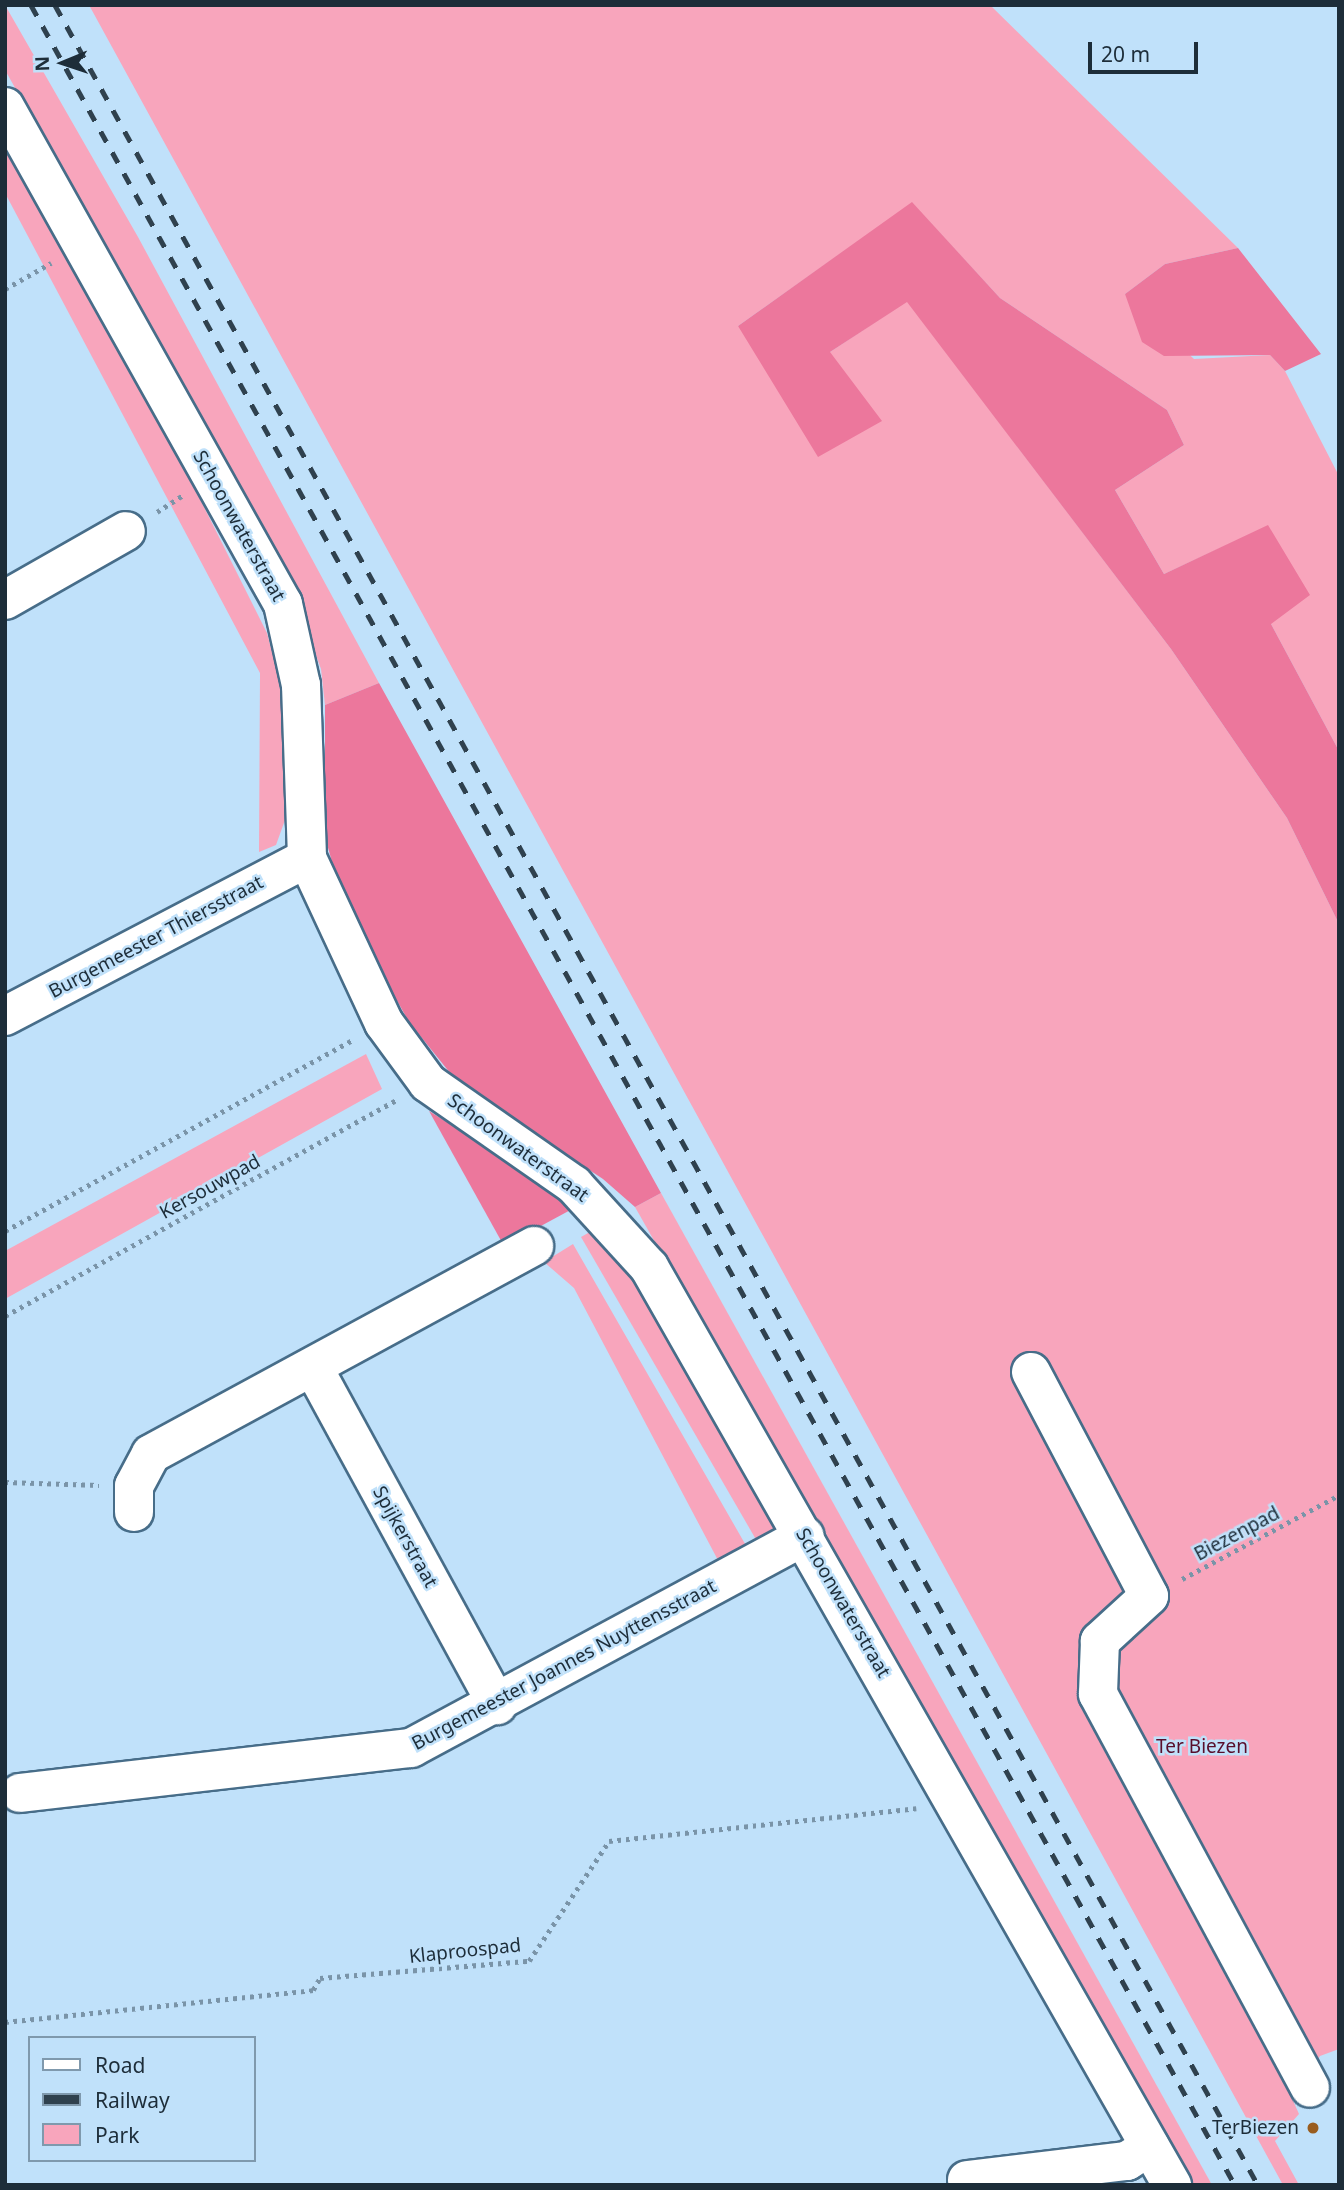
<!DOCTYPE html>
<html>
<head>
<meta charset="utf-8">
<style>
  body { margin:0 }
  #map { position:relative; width:1344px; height:2190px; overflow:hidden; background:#c0e1fa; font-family:"Noto Sans",sans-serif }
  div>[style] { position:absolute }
  .green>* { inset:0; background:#f8a5bc }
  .forest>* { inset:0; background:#ec779c }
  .path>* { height:4.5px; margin-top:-2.25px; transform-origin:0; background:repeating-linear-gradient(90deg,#7a94a8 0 3.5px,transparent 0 8.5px) }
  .roads { filter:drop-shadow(2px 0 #476d89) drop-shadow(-2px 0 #476d89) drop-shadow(0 2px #476d89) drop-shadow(0 -2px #476d89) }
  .minor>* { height:38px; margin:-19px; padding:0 19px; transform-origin:19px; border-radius:19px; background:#fff }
  .rail>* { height:5px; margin-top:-2.5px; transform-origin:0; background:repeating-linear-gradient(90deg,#2f414e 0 12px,transparent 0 24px) }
  .dots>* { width:19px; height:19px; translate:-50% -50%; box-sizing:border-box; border:4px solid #c0e1fa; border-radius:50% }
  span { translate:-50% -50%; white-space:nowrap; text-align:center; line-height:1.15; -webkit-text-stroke:5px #c0e1fa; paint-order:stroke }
  .street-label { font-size:19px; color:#1d2d39 }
  .park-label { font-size:19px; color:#580e2c }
  .poi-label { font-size:19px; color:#1d2d39 }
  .right { translate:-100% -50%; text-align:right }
  .frame { position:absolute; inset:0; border:7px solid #1d2d39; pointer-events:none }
  .legend { position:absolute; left:28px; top:2036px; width:228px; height:126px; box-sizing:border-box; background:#c0e1fa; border:2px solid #7f99ad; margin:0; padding:9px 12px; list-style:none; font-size:21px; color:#1d2d39 }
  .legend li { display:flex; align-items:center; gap:14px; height:35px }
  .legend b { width:35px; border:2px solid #7f99ad }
  .north { position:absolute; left:28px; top:28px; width:70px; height:70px; -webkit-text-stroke:5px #c0e1fa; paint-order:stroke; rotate:268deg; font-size:19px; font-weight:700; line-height:28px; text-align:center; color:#1d2d39 }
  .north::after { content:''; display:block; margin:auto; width:24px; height:32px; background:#1d2d39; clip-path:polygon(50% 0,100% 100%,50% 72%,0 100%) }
  .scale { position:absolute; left:1088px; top:42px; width:110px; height:32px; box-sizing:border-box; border:4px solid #1d2d39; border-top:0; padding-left:9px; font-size:21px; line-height:24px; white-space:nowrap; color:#1d2d39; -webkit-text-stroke:5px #c0e1fa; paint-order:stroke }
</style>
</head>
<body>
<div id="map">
  <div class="green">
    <i style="clip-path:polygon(5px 5px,138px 237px,379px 683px,325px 705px,321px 669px,281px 560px,5px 70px)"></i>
    <i style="clip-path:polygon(89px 5px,990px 5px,1238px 248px,1165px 264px,1125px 294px,1194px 359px,1270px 355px,1285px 371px,1339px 476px,1339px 751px,1271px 624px,1268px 526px,1164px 574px,1115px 490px,1184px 445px,1167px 410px,1000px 298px,912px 203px,738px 326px,830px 352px,907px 301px,1171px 649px,1287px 818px,1339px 924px,1339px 2049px,1320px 2056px,1291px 2096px,1299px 2114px,1275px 2141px,1299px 2185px,1283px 2185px)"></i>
    <i style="clip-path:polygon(5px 145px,196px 491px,267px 633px,283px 693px,285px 820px,276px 845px,259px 852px,260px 673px,5px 193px)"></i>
    <i style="clip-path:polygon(366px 1054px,382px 1089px,5px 1299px,5px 1251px)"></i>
    <i style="clip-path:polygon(661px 1193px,1212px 2185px,1190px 2185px,635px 1207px)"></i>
    <i style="clip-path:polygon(597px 1228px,630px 1269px,772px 1516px,774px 1530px,758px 1543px,581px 1237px)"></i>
    <i style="clip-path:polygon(573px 1244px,748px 1549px,720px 1564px,574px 1288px,544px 1262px)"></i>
  </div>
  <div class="forest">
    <i style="clip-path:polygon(912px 202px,1000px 298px,1167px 410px,1184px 445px,1115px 490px,1164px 574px,1268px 525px,1310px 595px,1271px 624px,1339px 751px,1339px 924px,1287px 818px,1171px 649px,907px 302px,830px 352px,882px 421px,818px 457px,738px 326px)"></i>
    <i style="clip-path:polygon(1238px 248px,1321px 354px,1285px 371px,1270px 355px,1164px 356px,1142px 342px,1125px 294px,1165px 264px)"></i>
    <i style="clip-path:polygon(379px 683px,661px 1193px,635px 1207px,603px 1179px,459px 1084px,409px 1022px,345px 908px,325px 837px,325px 705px)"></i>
    <i style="clip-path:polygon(429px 1111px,527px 1172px,576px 1207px,504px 1246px)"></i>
  </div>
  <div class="path">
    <i style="left:5px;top:289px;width:53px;rotate:-29.5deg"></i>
    <i style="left:157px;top:512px;width:30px;rotate:-33deg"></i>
    <i style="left:5px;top:1231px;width:397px;rotate:-28.8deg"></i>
    <i style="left:5px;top:1316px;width:448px;rotate:-28.9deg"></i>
    <i style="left:5px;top:1482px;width:94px;rotate:1.8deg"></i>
    <i style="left:1182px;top:1579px;width:178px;rotate:-28.1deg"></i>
    <i style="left:5px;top:2022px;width:310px;rotate:-5.9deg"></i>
    <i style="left:313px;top:1990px;width:14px;rotate:-60deg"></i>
    <i style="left:320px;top:1978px;width:210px;rotate:-4.7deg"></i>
    <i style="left:529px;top:1961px;width:144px;rotate:-56.3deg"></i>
    <i style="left:609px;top:1841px;width:309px;rotate:-6.1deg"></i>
  </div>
  <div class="roads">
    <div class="minor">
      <i style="left:5px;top:107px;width:569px;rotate:60.78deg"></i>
      <i style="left:283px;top:604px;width:83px;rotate:77.5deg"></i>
      <i style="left:301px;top:685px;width:173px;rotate:88deg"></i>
      <i style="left:307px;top:858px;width:182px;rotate:65deg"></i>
      <i style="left:384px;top:1023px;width:74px;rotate:53.7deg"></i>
      <i style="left:428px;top:1083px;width:178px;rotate:34.9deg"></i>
      <i style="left:574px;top:1185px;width:111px;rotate:47.6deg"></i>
      <i style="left:649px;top:1267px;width:1057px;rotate:60.33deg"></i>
      <i style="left:5px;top:600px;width:139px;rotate:-29.7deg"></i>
      <i style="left:5px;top:1016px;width:341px;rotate:-27.6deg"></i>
      <i style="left:314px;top:1369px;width:383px;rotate:61.4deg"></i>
      <i style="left:1031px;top:1372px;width:253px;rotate:62.2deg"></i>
      <i style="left:1149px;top:1596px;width:67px;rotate:137.4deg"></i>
      <i style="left:1100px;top:1641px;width:53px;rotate:92.2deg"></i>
      <i style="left:1098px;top:1694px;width:447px;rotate:61.7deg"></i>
      <i style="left:134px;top:1512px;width:26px;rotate:-90deg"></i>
      <i style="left:134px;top:1486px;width:36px;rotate:-62deg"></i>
      <i style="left:151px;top:1454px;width:436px;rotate:-28.5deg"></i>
      <i style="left:20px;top:1793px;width:394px;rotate:-6.6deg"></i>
      <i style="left:411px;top:1748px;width:447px;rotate:-28.3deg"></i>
      <i style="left:967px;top:2180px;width:161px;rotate:-6.8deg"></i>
      <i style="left:1127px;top:2161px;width:27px;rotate:-33deg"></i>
    </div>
  </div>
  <div class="rail">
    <i style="left:31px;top:5px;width:2490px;rotate:61.09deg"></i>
    <i style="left:55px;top:5px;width:2490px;rotate:61.11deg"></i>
  </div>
  <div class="dots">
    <i style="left:1313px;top:2128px;background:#995d1f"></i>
  </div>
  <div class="street-label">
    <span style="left:239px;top:526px;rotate:61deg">Schoonwaterstraat</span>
    <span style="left:156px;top:937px;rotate:-28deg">Burgemeester Thiersstraat</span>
    <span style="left:518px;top:1148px;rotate:36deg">Schoonwaterstraat</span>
    <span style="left:210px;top:1187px;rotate:-29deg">Kersouwpad</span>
    <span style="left:1237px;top:1534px;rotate:-28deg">Biezenpad</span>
    <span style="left:405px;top:1537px;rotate:61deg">Spijkerstraat</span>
    <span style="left:843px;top:1603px;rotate:60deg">Schoonwaterstraat</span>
    <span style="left:564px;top:1665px;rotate:-28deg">Burgemeester Joannes Nuyttensstraat</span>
    <span style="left:465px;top:1951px;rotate:-6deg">Klaproospad</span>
  </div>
  <div class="park-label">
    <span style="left:1202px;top:1747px">Ter Biezen</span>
  </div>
  <div class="poi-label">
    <span class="right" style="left:1299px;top:2128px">TerBiezen</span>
  </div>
  <div class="frame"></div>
  <ul class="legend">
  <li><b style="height:9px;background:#fff"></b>Road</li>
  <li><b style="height:9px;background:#2f414e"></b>Railway</li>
  <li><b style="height:19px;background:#f8a5bc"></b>Park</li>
  </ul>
  <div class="north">N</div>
  <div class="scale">20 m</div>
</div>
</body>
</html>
